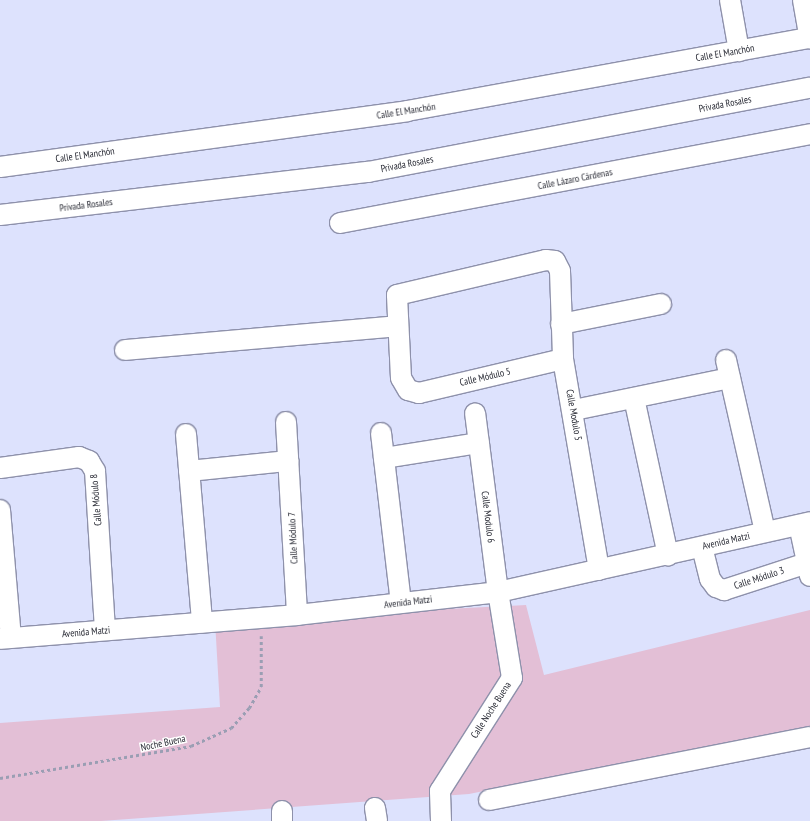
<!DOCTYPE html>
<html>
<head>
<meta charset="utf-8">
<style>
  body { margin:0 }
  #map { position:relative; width:810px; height:821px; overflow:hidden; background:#dde2fd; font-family:"PT Sans Narrow",sans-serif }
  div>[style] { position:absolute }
  .green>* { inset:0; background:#e3bfd6 }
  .path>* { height:2.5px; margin-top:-1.25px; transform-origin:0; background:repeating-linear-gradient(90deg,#9a9eb3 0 3px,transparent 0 6px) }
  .roads { filter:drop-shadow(1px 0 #8e91ab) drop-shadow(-1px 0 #8e91ab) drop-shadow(0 1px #8e91ab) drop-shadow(0 -1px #8e91ab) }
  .minor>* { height:20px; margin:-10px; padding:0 10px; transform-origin:10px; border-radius:10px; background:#fff }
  span { translate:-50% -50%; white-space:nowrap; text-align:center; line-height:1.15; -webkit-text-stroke:3px #fff; paint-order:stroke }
  .street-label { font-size:10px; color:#272933 }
</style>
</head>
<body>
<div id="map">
  <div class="green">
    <i style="clip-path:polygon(526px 605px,544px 675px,810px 610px,810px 726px,469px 794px,101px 821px,0 821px,0 723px,220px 707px,215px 621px)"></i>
  </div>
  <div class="path">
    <i style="left:0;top:778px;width:194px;rotate:-9.5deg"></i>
    <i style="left:191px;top:746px;width:44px;rotate:-24.2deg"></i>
    <i style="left:231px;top:728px;width:27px;rotate:-48deg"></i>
    <i style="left:249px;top:708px;width:24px;rotate:-60deg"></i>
    <i style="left:261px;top:687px;width:51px;rotate:-90deg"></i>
  </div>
  <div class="roads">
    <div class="minor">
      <i style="left:730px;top:0;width:52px;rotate:80deg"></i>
      <i style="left:803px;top:0;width:39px;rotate:80deg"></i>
      <i style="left:0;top:167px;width:411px;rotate:-7.8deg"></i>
      <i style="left:407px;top:111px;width:410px;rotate:-10.3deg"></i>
      <i style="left:0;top:215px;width:371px;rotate:-6.7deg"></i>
      <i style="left:368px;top:172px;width:450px;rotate:-10.8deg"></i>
      <i style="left:340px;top:223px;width:478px;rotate:-10.7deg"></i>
      <i style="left:561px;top:324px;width:102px;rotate:-11.3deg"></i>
      <i style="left:125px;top:350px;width:274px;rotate:-5deg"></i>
      <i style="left:563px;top:359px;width:148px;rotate:166.7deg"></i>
      <i style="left:419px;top:393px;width:11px;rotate:-165deg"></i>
      <i style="left:408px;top:390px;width:14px;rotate:-120deg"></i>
      <i style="left:401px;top:378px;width:83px;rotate:-92.8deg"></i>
      <i style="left:397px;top:295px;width:153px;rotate:-13.2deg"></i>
      <i style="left:546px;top:260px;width:9px;rotate:6deg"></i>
      <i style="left:555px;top:261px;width:11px;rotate:63deg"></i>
      <i style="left:560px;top:271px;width:88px;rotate:88deg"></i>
      <i style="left:563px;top:359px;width:214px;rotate:80.3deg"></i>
      <i style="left:726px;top:360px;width:176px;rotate:77.2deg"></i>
      <i style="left:634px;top:398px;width:161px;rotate:77.8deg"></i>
      <i style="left:574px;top:410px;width:159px;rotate:-11.6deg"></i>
      <i style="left:286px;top:422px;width:193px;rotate:86.7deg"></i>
      <i style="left:381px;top:433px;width:171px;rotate:83.3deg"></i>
      <i style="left:186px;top:434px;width:189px;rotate:85.1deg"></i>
      <i style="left:384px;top:458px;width:96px;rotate:-9deg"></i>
      <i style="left:0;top:468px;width:80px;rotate:-7.9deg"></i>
      <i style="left:79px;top:457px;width:11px;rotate:22deg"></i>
      <i style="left:89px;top:461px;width:12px;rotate:59deg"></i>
      <i style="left:95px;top:471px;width:159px;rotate:86.4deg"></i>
      <i style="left:189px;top:471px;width:100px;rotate:-5.8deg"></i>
      <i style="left:0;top:510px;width:128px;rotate:85.1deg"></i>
      <i style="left:799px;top:525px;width:52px;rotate:77.8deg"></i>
      <i style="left:702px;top:547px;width:33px;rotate:76deg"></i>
      <i style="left:710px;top:579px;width:10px;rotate:53deg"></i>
      <i style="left:716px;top:587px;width:9px;rotate:21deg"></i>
      <i style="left:724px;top:590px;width:87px;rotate:-18deg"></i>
      <i style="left:0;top:639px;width:298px;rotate:-4.6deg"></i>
      <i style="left:297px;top:615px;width:202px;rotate:-6.5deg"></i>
      <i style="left:498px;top:592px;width:320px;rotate:-12.6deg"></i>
      <i style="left:489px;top:800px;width:327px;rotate:-11.1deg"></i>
      <i style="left:375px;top:808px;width:13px;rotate:81deg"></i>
      <i style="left:282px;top:811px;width:10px;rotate:90deg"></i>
      <i style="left:441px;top:821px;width:30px;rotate:-92deg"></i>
      <i style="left:440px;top:791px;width:134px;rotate:-57.5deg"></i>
      <i style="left:512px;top:678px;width:87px;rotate:-99.2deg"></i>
      <i style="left:498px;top:592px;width:180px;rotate:-97.3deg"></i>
    </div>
  </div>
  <div class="street-label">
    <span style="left:725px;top:53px;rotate:-10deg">Calle El Manchón</span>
    <span style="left:725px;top:104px;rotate:-11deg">Privada Rosales</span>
    <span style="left:406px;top:111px;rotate:-9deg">Calle El Manchón</span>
    <span style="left:85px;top:155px;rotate:-8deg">Calle El Manchón</span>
    <span style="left:407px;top:164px;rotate:-11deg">Privada Rosales</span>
    <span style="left:575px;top:179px;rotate:-11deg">Calle Lázaro Cárdenas</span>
    <span style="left:86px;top:205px;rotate:-7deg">Privada Rosales</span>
    <span style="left:485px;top:377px;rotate:-13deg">Calle Módulo 5</span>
    <span style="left:574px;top:415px;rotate:80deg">Calle Modulo 5</span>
    <span style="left:96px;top:500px;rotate:-95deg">Calle Módulo 8</span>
    <span style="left:488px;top:517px;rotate:83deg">Calle Modulo 6</span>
    <span style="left:293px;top:538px;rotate:-93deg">Calle Módulo 7</span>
    <span style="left:726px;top:541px;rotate:-13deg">Avenida Matzi</span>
    <span style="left:759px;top:578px;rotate:-18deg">Calle Módulo 3</span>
    <span style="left:408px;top:602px;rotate:-7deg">Avenida Matzi</span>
    <span style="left:86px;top:632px;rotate:-5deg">Avenida Matzi</span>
    <span style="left:491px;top:710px;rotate:-57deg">Calle Noche Buena</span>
    <span style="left:163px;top:743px;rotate:-12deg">Noche Buena</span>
  </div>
</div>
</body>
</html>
